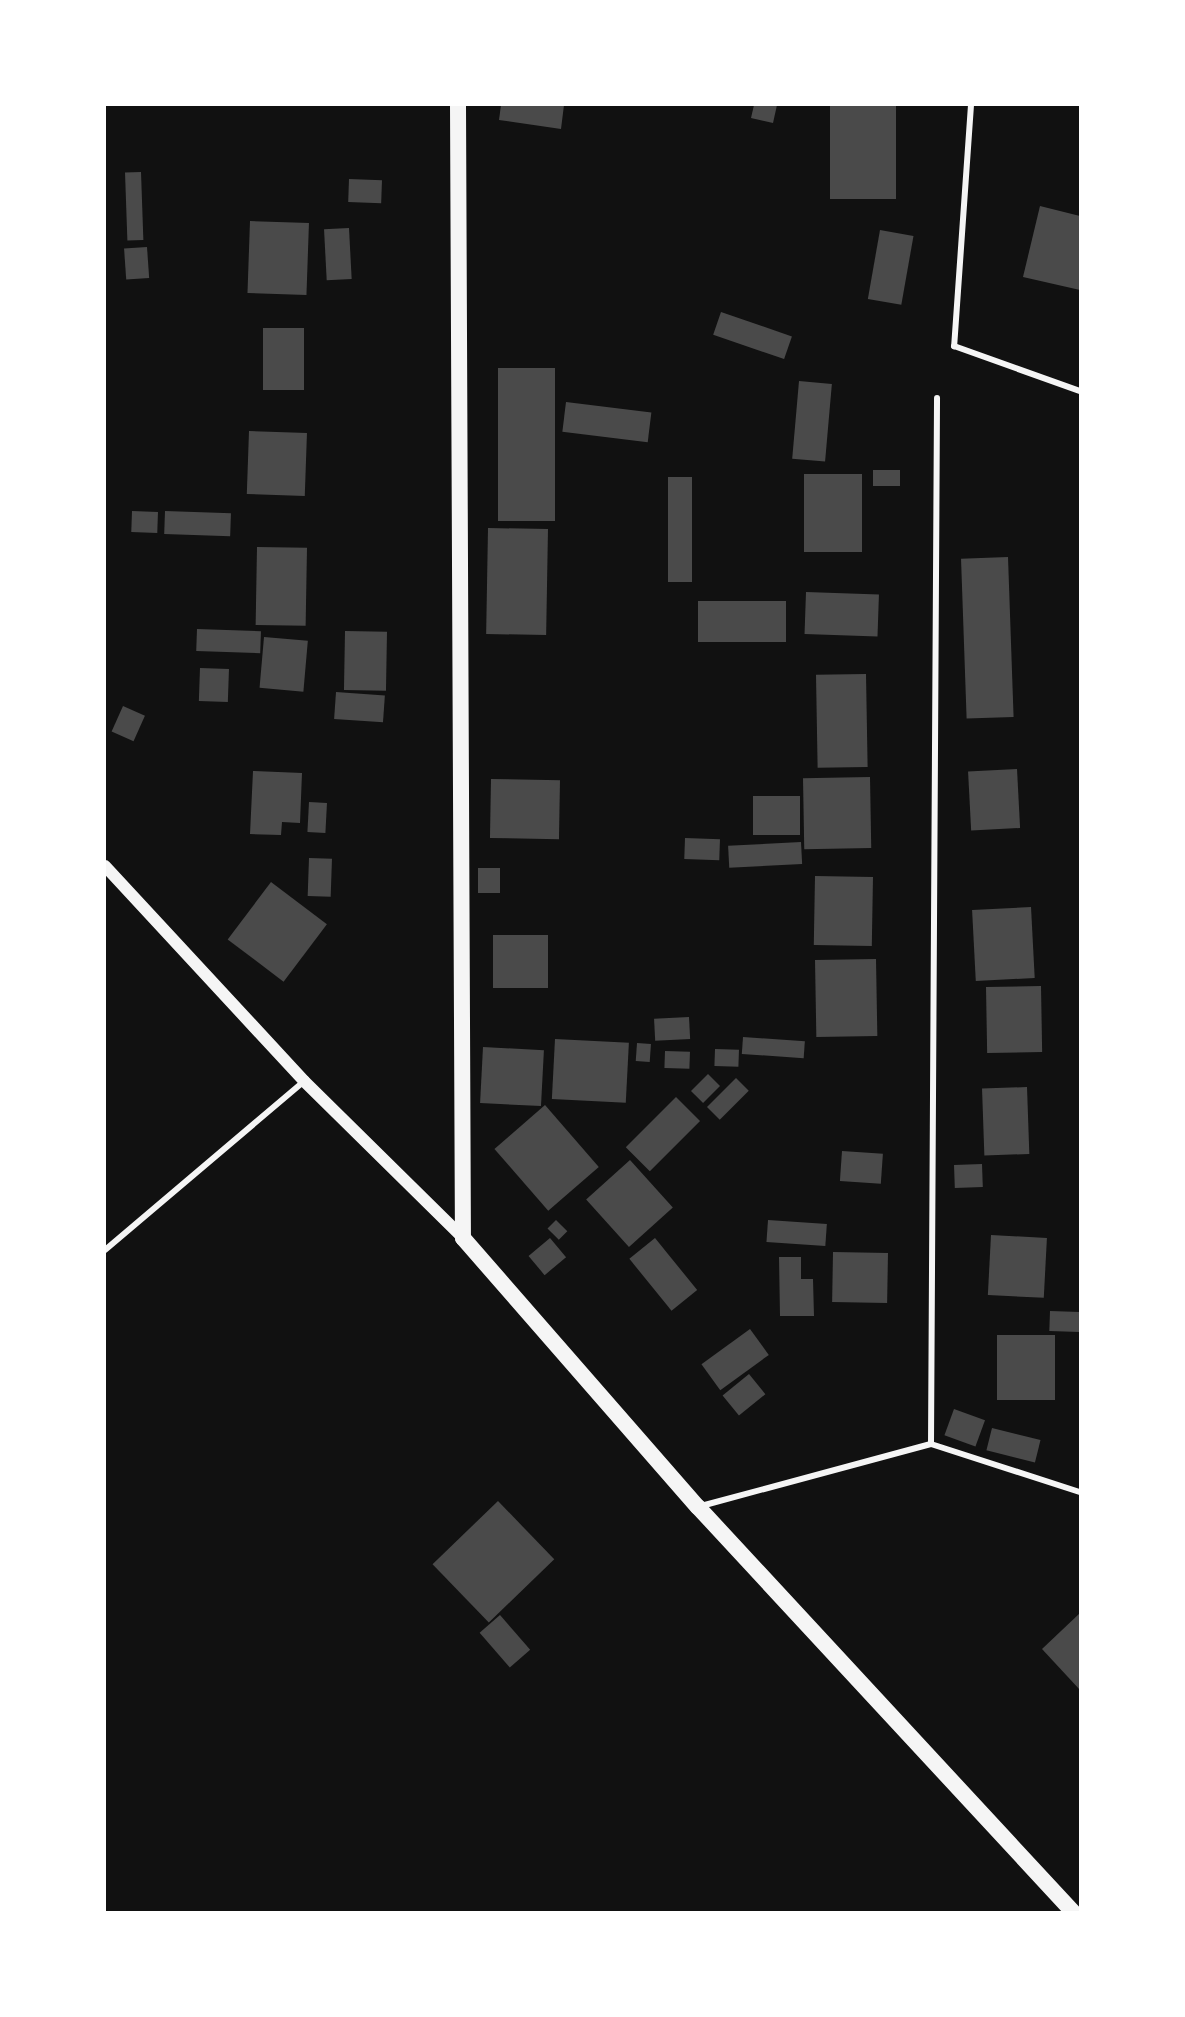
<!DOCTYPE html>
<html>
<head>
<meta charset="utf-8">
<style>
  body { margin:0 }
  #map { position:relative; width:1185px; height:2017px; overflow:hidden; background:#111; font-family:"Crimson Pro",serif }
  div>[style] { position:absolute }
  .building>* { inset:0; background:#4a4a4a; transform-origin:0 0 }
  .minor>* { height:6px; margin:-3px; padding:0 3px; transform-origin:3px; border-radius:3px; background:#f5f5f5 }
  .secondary>* { height:12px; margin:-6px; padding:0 6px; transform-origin:6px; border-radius:6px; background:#f5f5f5 }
  .trunk>* { height:16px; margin:-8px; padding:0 8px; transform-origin:8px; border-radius:8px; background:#f5f5f5 }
  span { translate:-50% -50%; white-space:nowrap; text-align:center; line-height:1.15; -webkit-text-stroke:6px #fff; paint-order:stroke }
  .frame { position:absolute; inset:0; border:106px solid #fff; pointer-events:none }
</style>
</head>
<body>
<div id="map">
  <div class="building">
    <i style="clip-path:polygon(501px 105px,564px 105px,561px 129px,499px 120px)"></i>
    <i style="clip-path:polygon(754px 105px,777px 105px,773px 123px,751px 118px)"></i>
    <i style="left:830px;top:105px;width:66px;height:94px"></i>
    <i style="left:141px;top:172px;width:68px;height:16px;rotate:88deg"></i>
    <i style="left:349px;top:179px;width:33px;height:23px;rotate:2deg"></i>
    <i style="clip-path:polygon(1040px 206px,1080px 216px,1080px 290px,1023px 277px)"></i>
    <i style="left:250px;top:221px;width:59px;height:72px;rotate:2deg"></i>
    <i style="left:349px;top:228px;width:51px;height:25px;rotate:87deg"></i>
    <i style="left:880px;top:230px;width:34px;height:70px;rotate:10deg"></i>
    <i style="left:147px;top:247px;width:31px;height:23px;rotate:86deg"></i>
    <i style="left:721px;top:312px;width:75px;height:24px;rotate:19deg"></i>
    <i style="left:263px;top:328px;width:41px;height:62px"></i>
    <i style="left:498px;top:368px;width:57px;height:153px"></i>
    <i style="left:799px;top:381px;width:33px;height:78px;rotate:5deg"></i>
    <i style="left:566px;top:402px;width:86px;height:30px;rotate:7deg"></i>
    <i style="left:249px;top:431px;width:58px;height:63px;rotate:2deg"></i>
    <i style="left:900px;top:470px;width:16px;height:27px;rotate:90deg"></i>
    <i style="left:804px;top:474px;width:58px;height:78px"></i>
    <i style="left:668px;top:477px;width:24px;height:105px"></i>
    <i style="left:132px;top:511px;width:26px;height:21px;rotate:2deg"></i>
    <i style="left:165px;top:511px;width:66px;height:23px;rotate:2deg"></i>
    <i style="left:488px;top:528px;width:60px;height:106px;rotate:1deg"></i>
    <i style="left:257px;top:547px;width:50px;height:78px;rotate:1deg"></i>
    <i style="left:1008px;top:557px;width:160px;height:47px;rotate:88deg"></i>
    <i style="left:806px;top:592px;width:73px;height:42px;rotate:2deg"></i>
    <i style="left:786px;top:601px;width:41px;height:88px;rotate:90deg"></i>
    <i style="left:197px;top:629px;width:64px;height:22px;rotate:2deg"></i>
    <i style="left:345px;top:631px;width:42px;height:59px;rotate:1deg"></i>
    <i style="left:264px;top:637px;width:44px;height:51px;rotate:5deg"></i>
    <i style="left:200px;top:668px;width:29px;height:33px;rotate:2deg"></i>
    <i style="left:866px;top:674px;width:93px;height:50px;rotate:89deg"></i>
    <i style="left:336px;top:692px;width:49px;height:27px;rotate:4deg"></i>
    <i style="left:123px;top:706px;width:24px;height:28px;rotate:24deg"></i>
    <i style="left:1017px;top:769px;width:59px;height:49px;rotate:87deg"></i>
    <i style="clip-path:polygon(253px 771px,302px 773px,300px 823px,282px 822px,281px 835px,250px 834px)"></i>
    <i style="left:870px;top:777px;width:71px;height:67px;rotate:89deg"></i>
    <i style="left:491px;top:779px;width:69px;height:59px;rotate:1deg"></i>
    <i style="left:753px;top:796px;width:47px;height:39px"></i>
    <i style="left:309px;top:802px;width:18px;height:30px;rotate:3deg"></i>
    <i style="left:685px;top:838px;width:35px;height:21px;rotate:2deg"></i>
    <i style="left:801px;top:842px;width:22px;height:73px;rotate:87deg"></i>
    <i style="left:309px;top:858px;width:23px;height:38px;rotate:2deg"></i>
    <i style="left:478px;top:868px;width:22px;height:25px"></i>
    <i style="left:815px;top:876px;width:58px;height:69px;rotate:1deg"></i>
    <i style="left:271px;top:882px;width:70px;height:72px;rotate:37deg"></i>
    <i style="left:1031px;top:907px;width:71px;height:59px;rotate:87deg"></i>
    <i style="left:493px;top:935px;width:55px;height:53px"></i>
    <i style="left:876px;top:959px;width:77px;height:61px;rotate:89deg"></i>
    <i style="left:1041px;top:986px;width:66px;height:55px;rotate:89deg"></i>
    <i style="left:689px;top:1017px;width:22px;height:35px;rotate:87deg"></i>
    <i style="left:743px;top:1037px;width:62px;height:17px;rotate:4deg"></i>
    <i style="left:555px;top:1039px;width:74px;height:60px;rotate:3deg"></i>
    <i style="left:637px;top:1043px;width:14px;height:18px;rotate:4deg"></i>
    <i style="left:483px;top:1047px;width:61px;height:56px;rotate:3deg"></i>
    <i style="left:715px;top:1049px;width:24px;height:17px;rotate:2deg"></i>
    <i style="left:665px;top:1051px;width:25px;height:17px;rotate:2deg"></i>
    <i style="left:708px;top:1074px;width:17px;height:24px;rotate:45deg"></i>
    <i style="left:736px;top:1078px;width:18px;height:41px;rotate:45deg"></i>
    <i style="left:1027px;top:1087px;width:67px;height:45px;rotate:88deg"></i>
    <i style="left:676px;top:1097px;width:34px;height:71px;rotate:45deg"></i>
    <i style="left:545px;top:1105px;width:82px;height:67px;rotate:49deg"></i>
    <i style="left:842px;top:1151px;width:41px;height:30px;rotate:4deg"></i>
    <i style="left:630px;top:1160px;width:64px;height:59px;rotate:48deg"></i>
    <i style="left:982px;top:1164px;width:23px;height:28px;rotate:88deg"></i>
    <i style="left:556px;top:1220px;width:16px;height:12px;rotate:45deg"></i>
    <i style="left:768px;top:1220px;width:59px;height:22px;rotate:4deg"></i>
    <i style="left:991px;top:1235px;width:56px;height:60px;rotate:3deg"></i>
    <i style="left:550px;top:1238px;width:25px;height:28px;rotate:50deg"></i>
    <i style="left:655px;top:1238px;width:67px;height:33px;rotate:51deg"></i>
    <i style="left:833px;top:1252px;width:55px;height:50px;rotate:1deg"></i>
    <i style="clip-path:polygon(779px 1257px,801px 1257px,801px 1279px,813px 1279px,814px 1316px,780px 1316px)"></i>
    <i style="left:1050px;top:1311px;width:30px;height:20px;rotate:2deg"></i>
    <i style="left:750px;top:1329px;width:32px;height:60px;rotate:54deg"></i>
    <i style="left:997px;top:1335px;width:58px;height:65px"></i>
    <i style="left:749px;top:1374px;width:26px;height:34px;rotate:51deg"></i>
    <i style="left:954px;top:1409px;width:33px;height:28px;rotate:20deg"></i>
    <i style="left:992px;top:1428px;width:50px;height:23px;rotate:14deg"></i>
    <i style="left:498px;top:1501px;width:81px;height:91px;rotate:46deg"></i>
    <i style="clip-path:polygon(1080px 1613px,1080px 1690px,1042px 1649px)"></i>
    <i style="left:500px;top:1615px;width:46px;height:27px;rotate:49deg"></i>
  </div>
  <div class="minor">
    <i style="left:971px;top:105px;width:242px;rotate:94deg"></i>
    <i style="left:954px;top:346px;width:134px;rotate:19.7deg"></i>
    <i style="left:105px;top:1250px;width:261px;rotate:-40.3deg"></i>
    <i style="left:931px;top:1444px;width:1046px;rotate:-89.67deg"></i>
    <i style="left:701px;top:1506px;width:238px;rotate:-15.1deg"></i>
    <i style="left:931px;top:1444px;width:157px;rotate:17.9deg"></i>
  </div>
  <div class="secondary">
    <i style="left:105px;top:866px;width:293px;rotate:47.2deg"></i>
    <i style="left:304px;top:1081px;width:223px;rotate:44.6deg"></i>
  </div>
  <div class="trunk">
    <i style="left:458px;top:105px;width:1133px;rotate:89.75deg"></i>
    <i style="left:463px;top:1238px;width:357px;rotate:48.9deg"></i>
    <i style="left:698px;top:1507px;width:552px;rotate:47.2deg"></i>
  </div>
  <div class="frame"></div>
</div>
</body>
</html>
